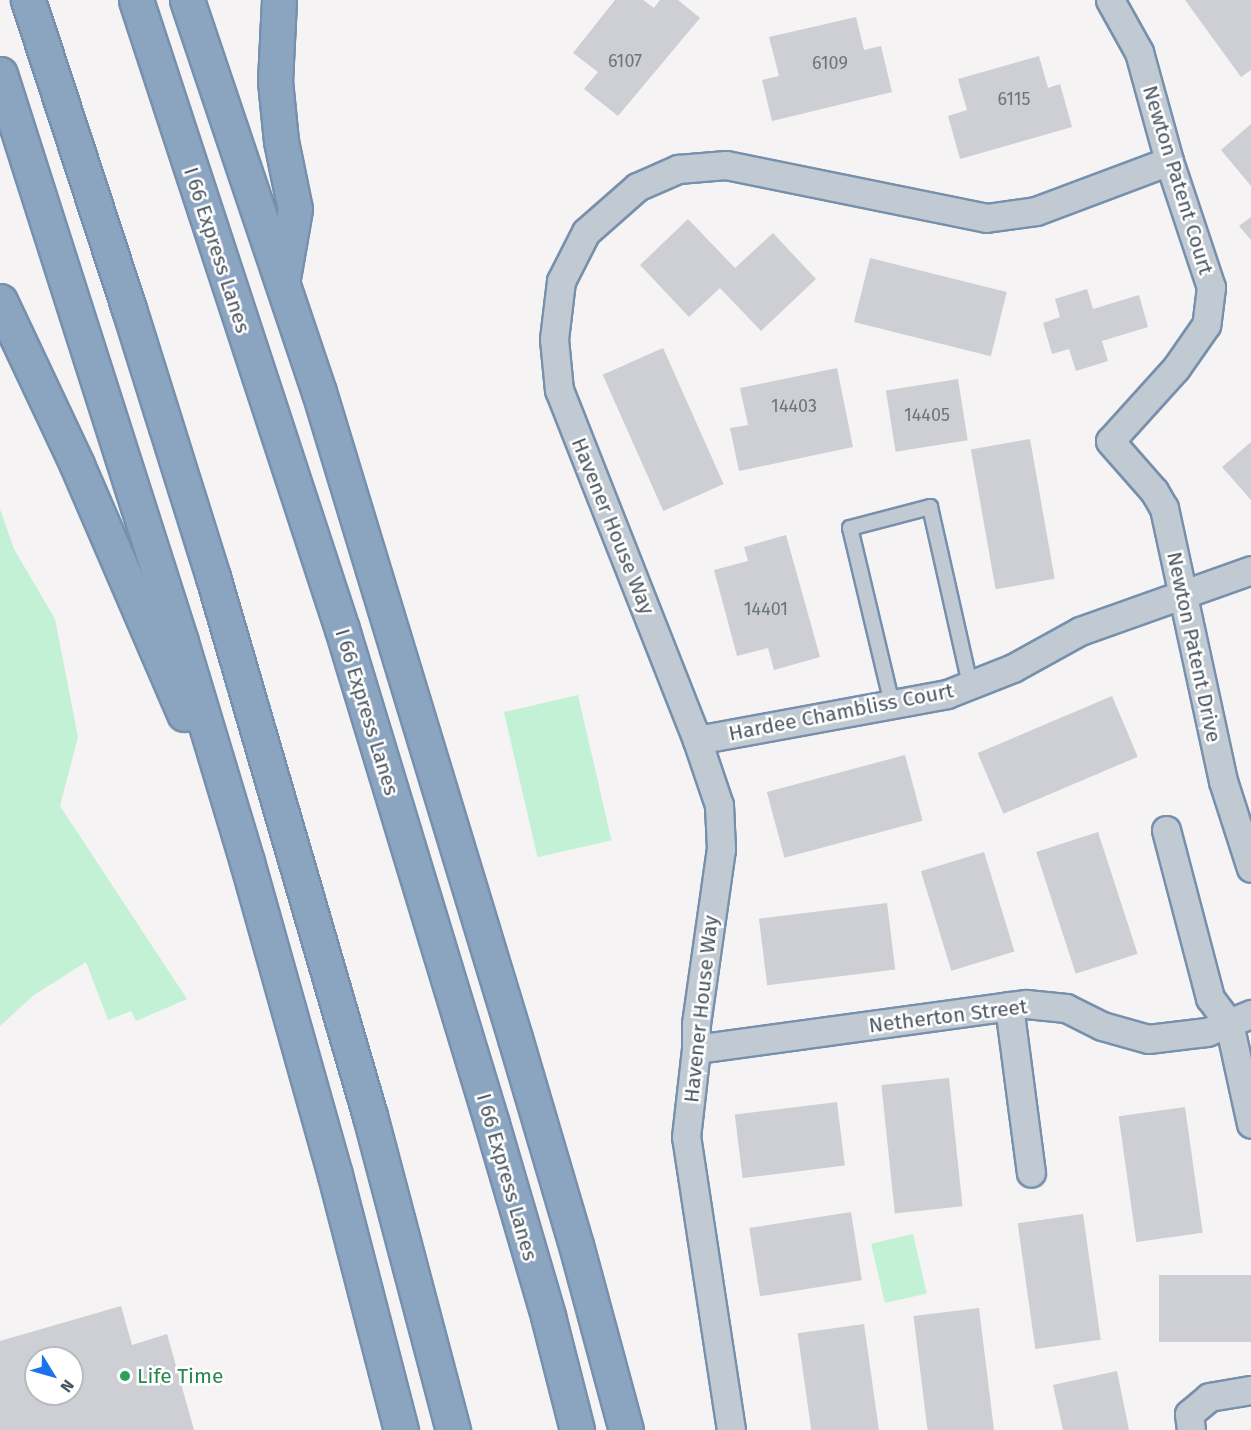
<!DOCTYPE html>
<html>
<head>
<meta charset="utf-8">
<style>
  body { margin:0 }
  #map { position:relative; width:1251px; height:1430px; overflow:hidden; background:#f5f3f3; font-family:"Fira Sans",sans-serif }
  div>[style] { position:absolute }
  .green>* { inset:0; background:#c3f1d5; transform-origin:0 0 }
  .building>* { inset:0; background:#cdcfd5; transform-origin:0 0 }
  .roads { filter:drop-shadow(2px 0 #7690ad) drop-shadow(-2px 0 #7690ad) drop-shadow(0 2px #7690ad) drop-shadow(0 -2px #7690ad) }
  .lane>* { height:14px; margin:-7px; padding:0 7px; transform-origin:7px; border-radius:7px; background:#c1cad2 }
  .street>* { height:27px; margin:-13.5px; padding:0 13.5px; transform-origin:13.5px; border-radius:13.5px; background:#c1cad2 }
  .highway>* { height:33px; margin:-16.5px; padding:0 16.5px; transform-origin:16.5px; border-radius:16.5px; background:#8ba5c1 }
  .dots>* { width:16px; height:16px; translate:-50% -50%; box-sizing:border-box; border:3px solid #fff; border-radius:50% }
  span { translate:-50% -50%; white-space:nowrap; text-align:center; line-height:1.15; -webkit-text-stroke:5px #fff; paint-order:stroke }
  .number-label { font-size:18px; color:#6b747e }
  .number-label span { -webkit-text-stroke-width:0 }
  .street-label { font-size:21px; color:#4a5661 }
  .leisure-label { font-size:21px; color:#27864d }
  .left { translate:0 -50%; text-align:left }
  .north { position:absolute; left:24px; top:1346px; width:60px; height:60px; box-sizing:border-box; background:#fff; border:2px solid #b7bbc0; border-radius:50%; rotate:127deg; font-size:16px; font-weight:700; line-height:24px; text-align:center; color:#4a5661 }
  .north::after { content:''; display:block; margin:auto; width:21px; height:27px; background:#1a73e8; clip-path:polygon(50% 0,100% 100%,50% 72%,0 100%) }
</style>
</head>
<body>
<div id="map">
  <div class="green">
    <i style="clip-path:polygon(0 509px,14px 549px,55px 619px,78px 737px,60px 806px,187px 999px,136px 1021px,131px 1011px,108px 1020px,86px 962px,34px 995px,0 1026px)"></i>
    <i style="left:578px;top:695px;width:149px;height:76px;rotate:77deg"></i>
    <i style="left:913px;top:1234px;width:61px;height:43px;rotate:77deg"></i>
  </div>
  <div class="building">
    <i style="clip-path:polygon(615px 0,643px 0,654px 8px,660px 0,678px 0,700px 18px,618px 116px,584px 89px,598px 72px,573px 53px)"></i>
    <i style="clip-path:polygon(1185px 0,1251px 0,1251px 70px,1241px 77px)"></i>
    <i style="clip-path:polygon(856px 17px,864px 50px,881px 46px,892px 92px,772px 121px,762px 80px,779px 76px,769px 37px)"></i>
    <i style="clip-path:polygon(1039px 56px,1048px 88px,1060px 84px,1072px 127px,960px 159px,948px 116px,967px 110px,958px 79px)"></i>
    <i style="clip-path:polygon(1251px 124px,1251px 186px,1221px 150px)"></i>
    <i style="clip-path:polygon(1251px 217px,1251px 240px,1239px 226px)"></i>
    <i style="clip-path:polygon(688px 219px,735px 268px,773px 233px,816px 279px,761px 331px,720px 288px,689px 317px,640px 265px)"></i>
    <i style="left:870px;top:258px;width:141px;height:66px;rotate:14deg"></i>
    <i style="clip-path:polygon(1087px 289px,1093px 309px,1139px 295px,1148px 327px,1102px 341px,1108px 361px,1076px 371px,1069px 349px,1052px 354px,1043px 323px,1060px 317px,1055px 299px)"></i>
    <i style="left:663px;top:348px;width:149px;height:66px;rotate:66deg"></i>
    <i style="clip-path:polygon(837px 368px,853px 447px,739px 471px,730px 428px,748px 425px,740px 388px)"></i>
    <i style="left:958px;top:379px;width:62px;height:73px;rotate:81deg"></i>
    <i style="left:1030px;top:439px;width:142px;height:60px;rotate:80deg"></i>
    <i style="clip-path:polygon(1251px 442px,1251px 500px,1222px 467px)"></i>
    <i style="clip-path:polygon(786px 535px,820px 657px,774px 670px,768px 648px,737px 656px,714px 570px,748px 561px,744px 547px)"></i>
    <i style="left:1112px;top:696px;width:66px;height:146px;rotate:67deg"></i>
    <i style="left:905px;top:755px;width:68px;height:143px;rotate:75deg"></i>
    <i style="left:1098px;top:832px;width:128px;height:65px;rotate:72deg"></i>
    <i style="left:984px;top:852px;width:104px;height:66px;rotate:73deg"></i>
    <i style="left:887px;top:903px;width:67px;height:129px;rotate:83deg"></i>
    <i style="left:949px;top:1078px;width:129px;height:68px;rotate:84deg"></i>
    <i style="left:837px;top:1102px;width:64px;height:103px;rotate:83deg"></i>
    <i style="left:1185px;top:1107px;width:127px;height:67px;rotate:82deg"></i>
    <i style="left:851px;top:1212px;width:69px;height:103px;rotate:81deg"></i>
    <i style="left:1083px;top:1214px;width:127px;height:66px;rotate:82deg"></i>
    <i style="left:1251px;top:1275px;width:67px;height:92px;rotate:90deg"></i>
    <i style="clip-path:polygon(evenodd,121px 1306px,132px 1345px,167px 1334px,194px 1430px,0 1430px,0 1341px,121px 1306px,36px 1358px,72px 1358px,72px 1394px,36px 1394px,36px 1358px)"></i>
    <i style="left:979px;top:1308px;width:123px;height:66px;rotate:83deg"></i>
    <i style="left:864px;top:1324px;width:107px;height:67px;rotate:82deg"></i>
    <i style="clip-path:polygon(1117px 1371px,1129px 1430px,1063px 1430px,1053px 1385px)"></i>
  </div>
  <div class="roads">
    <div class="lane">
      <i style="left:892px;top:704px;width:181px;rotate:-103.4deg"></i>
      <i style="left:850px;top:528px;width:83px;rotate:-14.7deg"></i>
      <i style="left:930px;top:507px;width:182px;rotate:77.3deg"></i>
    </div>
    <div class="street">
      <i style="left:1110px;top:0;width:60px;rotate:60.9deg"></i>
      <i style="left:1139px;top:52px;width:113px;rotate:74.6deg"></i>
      <i style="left:1169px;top:161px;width:133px;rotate:71.6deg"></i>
      <i style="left:1211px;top:287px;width:38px;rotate:97deg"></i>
      <i style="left:1206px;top:325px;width:52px;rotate:124.9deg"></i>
      <i style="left:1176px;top:368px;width:98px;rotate:132.1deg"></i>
      <i style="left:1110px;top:441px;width:67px;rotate:48.7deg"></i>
      <i style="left:1154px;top:491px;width:20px;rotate:60deg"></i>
      <i style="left:1164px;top:508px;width:279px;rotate:77.8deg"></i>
      <i style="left:1223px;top:781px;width:91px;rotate:72.2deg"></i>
      <i style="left:697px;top:740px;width:254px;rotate:-10.4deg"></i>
      <i style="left:947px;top:694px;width:71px;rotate:-21.5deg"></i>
      <i style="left:1013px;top:668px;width:77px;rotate:-28.9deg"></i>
      <i style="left:1080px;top:631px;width:182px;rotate:-19.6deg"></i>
      <i style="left:1166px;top:830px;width:174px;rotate:75.3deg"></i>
      <i style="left:1210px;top:998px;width:31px;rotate:53deg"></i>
      <i style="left:1229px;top:1023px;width:103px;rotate:77.7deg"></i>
      <i style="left:1009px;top:1006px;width:168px;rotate:82.5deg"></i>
      <i style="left:696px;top:1049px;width:333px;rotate:-7.8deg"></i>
      <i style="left:1026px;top:1004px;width:40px;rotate:5.7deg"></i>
      <i style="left:1066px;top:1008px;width:40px;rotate:26.6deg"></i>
      <i style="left:1102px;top:1026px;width:48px;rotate:15.8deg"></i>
      <i style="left:1148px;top:1039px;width:59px;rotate:-6.8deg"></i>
      <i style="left:1207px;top:1032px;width:48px;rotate:-22.2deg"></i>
      <i style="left:731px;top:1430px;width:296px;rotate:-98.7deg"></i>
      <i style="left:686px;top:1137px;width:89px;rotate:-83.5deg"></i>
      <i style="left:696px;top:1049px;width:25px;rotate:-90deg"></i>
      <i style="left:696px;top:1024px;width:177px;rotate:-81.9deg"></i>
      <i style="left:721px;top:849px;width:44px;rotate:-92.6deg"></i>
      <i style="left:719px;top:805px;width:69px;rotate:-108.7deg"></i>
      <i style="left:697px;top:740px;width:376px;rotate:-111.5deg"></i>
      <i style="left:559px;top:390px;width:51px;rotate:-95.6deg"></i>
      <i style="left:554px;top:339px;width:58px;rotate:-83.1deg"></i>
      <i style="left:561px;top:281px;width:55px;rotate:-63deg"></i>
      <i style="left:586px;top:232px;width:68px;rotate:-41.4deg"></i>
      <i style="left:637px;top:187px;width:45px;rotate:-23.7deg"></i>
      <i style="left:678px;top:169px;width:48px;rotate:-4.8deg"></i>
      <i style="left:726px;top:165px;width:265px;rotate:11.5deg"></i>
      <i style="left:986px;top:218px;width:50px;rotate:-8deg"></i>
      <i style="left:1036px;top:211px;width:142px;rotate:-20.6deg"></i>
      <i style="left:1191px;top:1430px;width:16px;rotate:-97deg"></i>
      <i style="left:1189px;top:1414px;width:26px;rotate:-40deg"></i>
      <i style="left:1209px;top:1397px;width:43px;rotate:-9.5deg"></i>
    </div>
    <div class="highway">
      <i style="left:28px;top:0;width:325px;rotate:71.9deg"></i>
      <i style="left:129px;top:309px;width:281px;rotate:72.6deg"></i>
      <i style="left:213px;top:577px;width:561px;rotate:73.76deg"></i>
      <i style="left:370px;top:1116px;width:325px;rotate:75.2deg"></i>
      <i style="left:136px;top:0;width:662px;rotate:71.87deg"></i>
      <i style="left:342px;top:629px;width:517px;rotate:73.14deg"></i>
      <i style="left:492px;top:1124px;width:200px;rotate:73.7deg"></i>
      <i style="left:548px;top:1316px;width:118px;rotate:75.7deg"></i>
      <i style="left:187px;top:0;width:414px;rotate:71.4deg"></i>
      <i style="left:319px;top:392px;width:675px;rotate:73.12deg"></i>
      <i style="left:515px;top:1038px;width:216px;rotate:73.6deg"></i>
      <i style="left:576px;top:1245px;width:192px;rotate:74.9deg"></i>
      <i style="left:279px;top:0;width:81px;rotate:92.8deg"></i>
      <i style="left:275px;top:81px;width:60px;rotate:84.3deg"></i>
      <i style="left:281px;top:141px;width:69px;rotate:78.4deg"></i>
      <i style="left:295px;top:209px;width:70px;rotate:99.9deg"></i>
      <i style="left:0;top:74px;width:596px;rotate:72.32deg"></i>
      <i style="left:181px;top:642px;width:230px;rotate:73.3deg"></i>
      <i style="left:247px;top:862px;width:325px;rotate:74.3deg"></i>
      <i style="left:335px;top:1175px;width:263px;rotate:75.5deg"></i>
      <i style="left:0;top:301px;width:181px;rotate:64.8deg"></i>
      <i style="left:77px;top:465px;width:271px;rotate:66.7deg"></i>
    </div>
  </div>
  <div class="dots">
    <i style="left:125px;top:1376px;background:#2e9e5b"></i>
  </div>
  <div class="number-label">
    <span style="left:625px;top:61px">6107</span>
    <span style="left:830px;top:63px">6109</span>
    <span style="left:1014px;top:99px">6115</span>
    <span style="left:794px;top:406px">14403</span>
    <span style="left:927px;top:415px">14405</span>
    <span style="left:766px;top:609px">14401</span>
  </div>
  <div class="street-label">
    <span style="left:1178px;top:180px;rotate:73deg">Newton Patent Court</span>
    <span style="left:217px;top:250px;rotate:72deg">I 66 Express Lanes</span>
    <span style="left:613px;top:526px;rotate:68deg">Havener House Way</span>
    <span style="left:1194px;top:647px;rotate:78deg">Newton Patent Drive</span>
    <span style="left:367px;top:712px;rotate:73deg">I 66 Express Lanes</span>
    <span style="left:841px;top:712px;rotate:-11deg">Hardee Chambliss Court</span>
    <span style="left:701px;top:1009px;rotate:-84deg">Havener House Way</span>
    <span style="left:948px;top:1016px;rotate:-7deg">Netherton Street</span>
    <span style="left:507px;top:1177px;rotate:74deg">I 66 Express Lanes</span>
  </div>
  <div class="leisure-label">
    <span class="left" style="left:137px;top:1376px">Life Time</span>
  </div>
  <div class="north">N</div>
</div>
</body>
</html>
